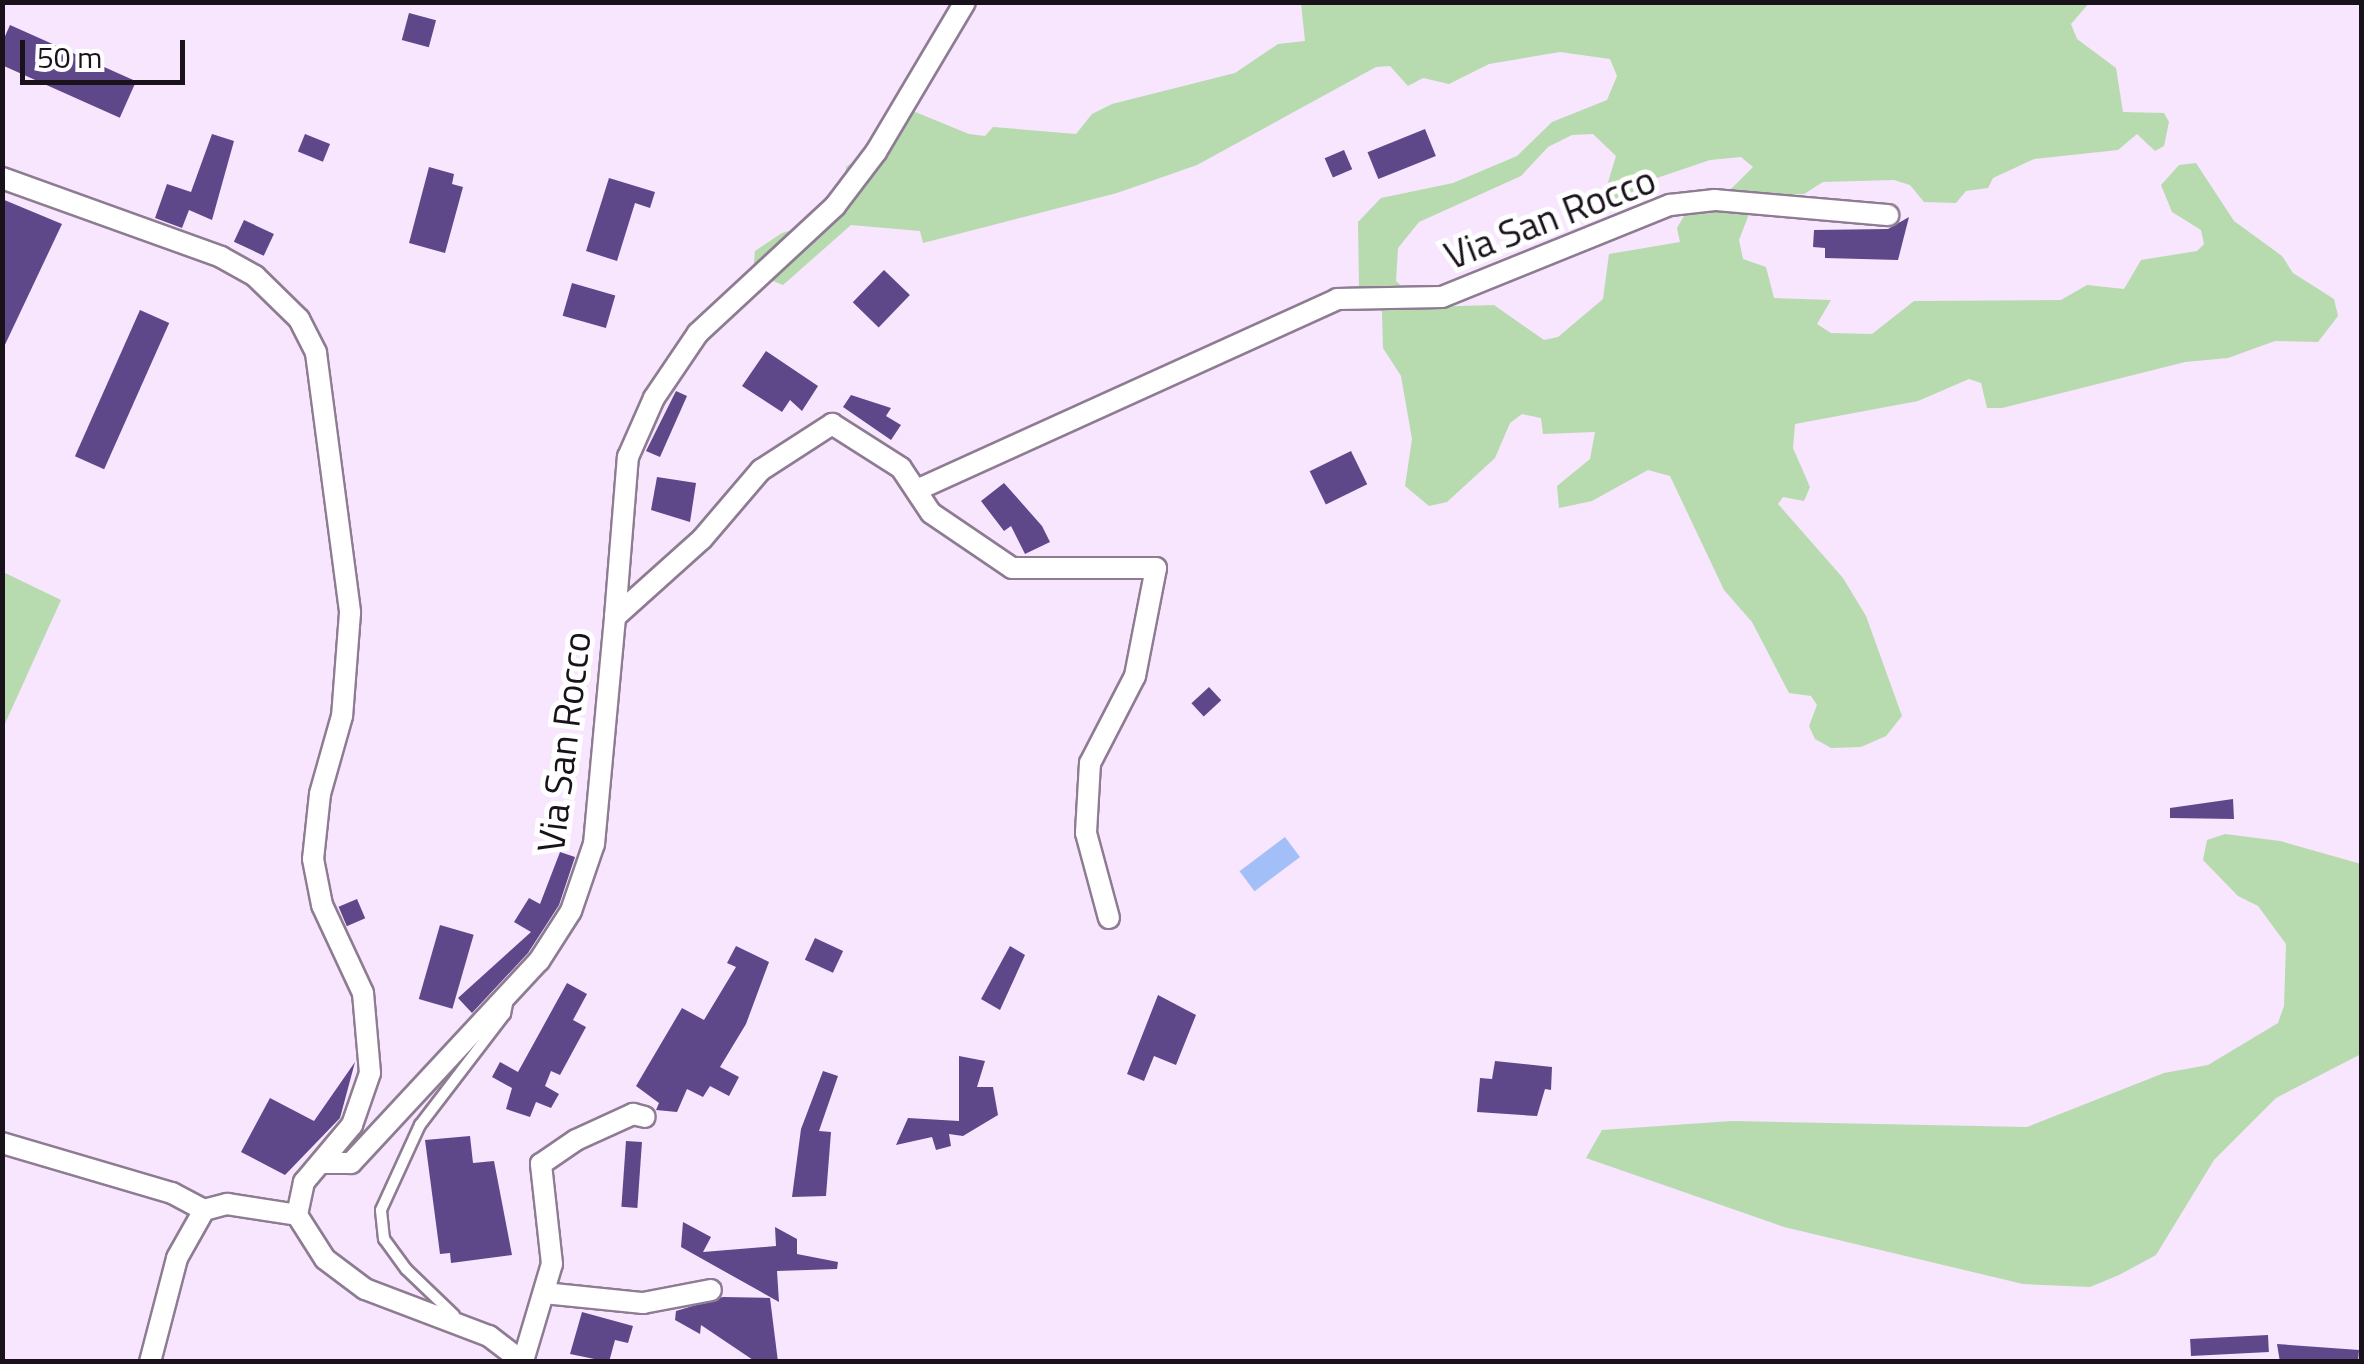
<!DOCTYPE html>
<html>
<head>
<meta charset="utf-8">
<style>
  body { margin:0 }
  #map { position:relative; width:2364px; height:1364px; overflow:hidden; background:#f8e5fe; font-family:"Titillium Web",sans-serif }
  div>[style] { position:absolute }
  .green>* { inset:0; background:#b7dbae }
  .water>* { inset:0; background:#a2c0f7; transform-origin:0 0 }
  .building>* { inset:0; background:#5e488a; transform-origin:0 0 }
  .roads { filter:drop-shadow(2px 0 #8e7c93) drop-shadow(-2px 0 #8e7c93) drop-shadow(0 2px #8e7c93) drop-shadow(0 -2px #8e7c93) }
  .service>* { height:10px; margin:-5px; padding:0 5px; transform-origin:5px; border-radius:5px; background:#fff }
  .minor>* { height:20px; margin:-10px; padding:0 10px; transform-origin:10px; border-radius:10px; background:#fff }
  span { translate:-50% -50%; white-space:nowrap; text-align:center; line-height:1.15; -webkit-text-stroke:10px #fff; paint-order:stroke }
  .street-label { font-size:38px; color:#19121b }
  .frame { position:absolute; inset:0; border:5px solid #19121b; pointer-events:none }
  .scale { position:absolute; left:20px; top:40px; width:165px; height:45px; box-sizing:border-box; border:5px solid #19121b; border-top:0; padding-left:12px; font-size:30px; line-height:35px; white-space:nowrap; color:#19121b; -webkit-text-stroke:8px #fff; paint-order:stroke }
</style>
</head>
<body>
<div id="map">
  <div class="green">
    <i style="clip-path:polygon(evenodd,2090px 2px,2071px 24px,2077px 39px,2116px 68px,2123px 112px,2164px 113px,2169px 122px,2164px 146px,2155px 151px,2137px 134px,2118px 150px,2034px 159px,1993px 178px,1988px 188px,1966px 191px,1956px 203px,1924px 202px,1910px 185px,1894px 180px,1823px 182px,1804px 194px,1756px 196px,1739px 240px,1743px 259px,1766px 267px,1774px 298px,1831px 300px,1817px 324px,1831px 333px,1872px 334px,1914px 301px,2061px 300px,2087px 285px,2124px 289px,2141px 260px,2197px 251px,2204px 244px,2201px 230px,2172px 212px,2161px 185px,2179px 165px,2196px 163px,2234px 221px,2282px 256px,2293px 273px,2334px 299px,2338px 316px,2318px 342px,2275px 341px,2228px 358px,2185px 362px,2002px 408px,1987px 408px,1981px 383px,1969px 379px,1918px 401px,1795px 424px,1793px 448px,1810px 487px,1804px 501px,1783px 497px,1778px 504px,1843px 578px,1866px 616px,1902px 716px,1886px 736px,1861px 747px,1831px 748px,1815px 739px,1809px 726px,1817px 705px,1811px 696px,1789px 693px,1752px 622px,1724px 590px,1670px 476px,1648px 470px,1592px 501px,1559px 508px,1557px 486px,1590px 459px,1595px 432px,1543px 434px,1541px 418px,1522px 414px,1510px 423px,1495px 458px,1447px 502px,1429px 506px,1405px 486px,1412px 439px,1401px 376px,1383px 348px,1382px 312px,1359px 286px,1358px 222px,1381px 198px,1453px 183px,1517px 156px,1552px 122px,1607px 100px,1617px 76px,1610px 59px,1560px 52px,1489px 64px,1449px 84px,1423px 78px,1408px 86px,1390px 66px,1376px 67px,1197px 165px,1117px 193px,923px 243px,920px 231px,851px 225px,783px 285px,753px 273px,755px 251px,782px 233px,844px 215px,846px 167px,872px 148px,874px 130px,903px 107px,969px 134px,985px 136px,993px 127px,1076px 134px,1092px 114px,1112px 104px,1235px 73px,1278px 44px,1305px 41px,1301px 3px,2090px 2px,1593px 134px,1616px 156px,1606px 189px,1615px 204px,1651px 180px,1710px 160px,1741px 157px,1753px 167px,1732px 188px,1684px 216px,1677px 228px,1680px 242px,1609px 254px,1603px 299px,1558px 337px,1544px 340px,1494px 305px,1424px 307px,1396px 281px,1398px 248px,1419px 222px,1521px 176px,1548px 147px,1572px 135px,1593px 134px)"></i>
    <i style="clip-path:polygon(3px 572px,61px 600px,3px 728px)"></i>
    <i style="clip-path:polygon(2225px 834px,2280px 841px,2361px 864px,2361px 1054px,2276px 1098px,2214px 1160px,2156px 1255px,2119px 1275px,2090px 1287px,2023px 1284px,1784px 1227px,1586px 1158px,1602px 1130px,1732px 1121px,2027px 1127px,2164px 1073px,2208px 1065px,2278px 1023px,2284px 1006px,2286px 944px,2258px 906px,2238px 896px,2203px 860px,2207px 840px)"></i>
  </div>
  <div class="water">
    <i style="left:1285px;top:837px;width:25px;height:57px;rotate:53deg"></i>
  </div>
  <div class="building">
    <i style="left:409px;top:13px;width:28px;height:28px;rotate:15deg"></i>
    <i style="left:10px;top:25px;width:138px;height:40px;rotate:24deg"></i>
    <i style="left:1425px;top:129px;width:29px;height:62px;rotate:68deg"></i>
    <i style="clip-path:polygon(212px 134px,234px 141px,212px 220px,189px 210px,182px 228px,155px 218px,167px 184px,191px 192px)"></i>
    <i style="left:305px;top:134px;width:27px;height:19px;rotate:22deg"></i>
    <i style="left:1344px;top:150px;width:21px;height:21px;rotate:67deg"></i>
    <i style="clip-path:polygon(429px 167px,454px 174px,452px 184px,463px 187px,445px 253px,409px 243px)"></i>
    <i style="clip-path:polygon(609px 178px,655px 192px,650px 208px,635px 203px,617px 261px,586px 251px)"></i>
    <i style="clip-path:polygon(2px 199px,62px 224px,2px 351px)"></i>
    <i style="clip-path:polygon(1909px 217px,1898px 260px,1825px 258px,1825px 248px,1813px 247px,1814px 230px,1888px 229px)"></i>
    <i style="left:244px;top:220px;width:33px;height:24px;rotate:25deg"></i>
    <i style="left:884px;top:270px;width:36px;height:45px;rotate:44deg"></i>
    <i style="left:572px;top:283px;width:45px;height:34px;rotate:16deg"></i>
    <i style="left:140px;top:310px;width:32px;height:160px;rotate:24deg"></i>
    <i style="clip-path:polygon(766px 351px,818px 386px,802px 411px,790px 400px,782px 412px,742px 386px)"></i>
    <i style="clip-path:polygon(676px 391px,687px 396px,660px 457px,646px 451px)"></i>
    <i style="clip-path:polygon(851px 395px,891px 408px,886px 416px,901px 425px,891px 440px,843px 407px)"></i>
    <i style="left:1351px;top:451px;width:37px;height:46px;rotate:64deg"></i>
    <i style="clip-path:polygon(657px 477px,696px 483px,690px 522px,651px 510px)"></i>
    <i style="clip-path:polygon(1004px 483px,1042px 526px,1050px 542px,1025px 554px,1011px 526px,1004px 531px,981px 501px)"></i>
    <i style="left:1209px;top:687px;width:18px;height:24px;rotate:47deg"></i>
    <i style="clip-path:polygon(2233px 799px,2234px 819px,2170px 818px,2170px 808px)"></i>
    <i style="clip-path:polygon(560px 852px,575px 857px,559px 905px,528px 953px,472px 1013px,458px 998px,531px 932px,514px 922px,529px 898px,540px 904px)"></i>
    <i style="left:357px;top:899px;width:21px;height:20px;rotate:67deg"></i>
    <i style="left:440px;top:925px;width:35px;height:77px;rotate:16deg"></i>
    <i style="left:815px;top:938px;width:31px;height:24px;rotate:25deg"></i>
    <i style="clip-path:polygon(736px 946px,769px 962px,746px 1024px,720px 1067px,739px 1077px,729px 1096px,710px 1086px,703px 1097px,687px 1089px,677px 1112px,656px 1110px,659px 1103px,636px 1086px,682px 1008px,704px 1020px,736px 967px,727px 963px)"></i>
    <i style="clip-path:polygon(1010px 946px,1025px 955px,1000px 1010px,981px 999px)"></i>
    <i style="clip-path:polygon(567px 983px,587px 994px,573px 1020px,586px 1027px,560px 1075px,551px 1071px,545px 1086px,559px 1094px,551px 1108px,536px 1102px,530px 1117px,506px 1109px,512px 1088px,492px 1077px,500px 1062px,518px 1072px)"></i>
    <i style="clip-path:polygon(1158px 995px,1196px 1015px,1176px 1065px,1154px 1056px,1144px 1081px,1127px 1074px)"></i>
    <i style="clip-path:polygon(959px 1056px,985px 1061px,977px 1087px,993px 1087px,998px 1115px,963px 1136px,949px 1134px,951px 1146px,936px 1150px,932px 1137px,896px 1145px,908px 1118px,959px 1121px)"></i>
    <i style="clip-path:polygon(1495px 1061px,1552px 1067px,1551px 1090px,1545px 1089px,1537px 1116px,1477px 1112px,1480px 1078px,1492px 1079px)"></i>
    <i style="clip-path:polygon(355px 1062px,340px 1118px,285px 1175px,241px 1152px,270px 1098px,314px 1121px)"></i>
    <i style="clip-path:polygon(823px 1071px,838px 1076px,819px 1131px,831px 1132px,826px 1196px,792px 1197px,801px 1129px)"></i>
    <i style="clip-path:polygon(470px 1136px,473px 1163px,494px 1161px,512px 1255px,451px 1263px,450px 1253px,440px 1254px,425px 1140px)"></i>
    <i style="left:626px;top:1141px;width:16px;height:66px;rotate:4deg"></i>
    <i style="clip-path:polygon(683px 1222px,711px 1237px,703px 1252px,776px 1246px,775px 1227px,797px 1239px,797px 1254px,838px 1262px,837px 1269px,777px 1271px,779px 1302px,681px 1247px)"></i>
    <i style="clip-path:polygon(723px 1297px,770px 1298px,778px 1362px,756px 1362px,701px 1325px,700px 1334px,675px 1320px,676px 1311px)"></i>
    <i style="clip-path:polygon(582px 1312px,633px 1326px,628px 1343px,615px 1340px,609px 1362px,570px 1354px)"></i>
    <i style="left:2268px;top:1335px;width:17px;height:78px;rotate:87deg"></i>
    <i style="clip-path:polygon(2277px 1344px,2359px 1350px,2358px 1362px,2280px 1362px)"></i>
  </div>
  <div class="roads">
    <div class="service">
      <i style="left:454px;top:1315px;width:66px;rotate:-136.2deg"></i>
      <i style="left:406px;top:1269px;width:37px;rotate:-126deg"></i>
      <i style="left:384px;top:1239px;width:29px;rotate:-96deg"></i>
      <i style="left:381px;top:1210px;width:94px;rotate:-65.4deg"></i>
      <i style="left:420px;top:1125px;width:140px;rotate:-52.6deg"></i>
      <i style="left:505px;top:1014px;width:16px;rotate:-79deg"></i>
    </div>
    <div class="minor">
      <i style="left:2px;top:178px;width:233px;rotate:19.8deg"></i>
      <i style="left:221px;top:257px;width:39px;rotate:29deg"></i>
      <i style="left:255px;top:276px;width:62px;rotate:44.3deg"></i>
      <i style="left:299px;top:319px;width:38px;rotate:63deg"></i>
      <i style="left:316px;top:353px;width:262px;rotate:82.5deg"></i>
      <i style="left:350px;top:613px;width:103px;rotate:94.4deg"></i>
      <i style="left:342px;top:716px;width:81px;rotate:105.8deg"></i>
      <i style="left:320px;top:794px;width:65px;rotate:96.1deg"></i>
      <i style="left:313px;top:859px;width:47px;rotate:78.9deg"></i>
      <i style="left:322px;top:905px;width:97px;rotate:65deg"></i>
      <i style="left:363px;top:993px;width:80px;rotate:85deg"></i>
      <i style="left:370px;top:1073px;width:55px;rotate:109.1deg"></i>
      <i style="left:352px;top:1125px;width:75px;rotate:130.1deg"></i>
      <i style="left:304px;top:1182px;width:34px;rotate:102deg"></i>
      <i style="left:297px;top:1215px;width:52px;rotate:57.5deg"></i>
      <i style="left:325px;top:1259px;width:50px;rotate:36.9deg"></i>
      <i style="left:365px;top:1289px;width:133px;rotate:20.8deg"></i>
      <i style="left:489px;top:1336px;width:43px;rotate:37.4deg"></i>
      <i style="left:919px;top:489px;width:459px;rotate:-24.4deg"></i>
      <i style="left:1337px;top:299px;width:105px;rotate:-1.1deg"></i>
      <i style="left:1442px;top:297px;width:246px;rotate:-22deg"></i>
      <i style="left:1670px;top:205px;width:45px;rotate:-6.3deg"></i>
      <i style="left:1715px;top:200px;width:174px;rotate:5deg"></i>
      <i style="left:615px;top:617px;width:161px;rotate:-85.4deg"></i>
      <i style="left:628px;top:457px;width:64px;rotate:-66.2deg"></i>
      <i style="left:654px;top:398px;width:78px;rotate:-55.9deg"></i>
      <i style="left:698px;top:333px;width:187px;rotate:-42.8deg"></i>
      <i style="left:835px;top:206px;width:68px;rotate:-52.8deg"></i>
      <i style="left:876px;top:152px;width:174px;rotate:-59.3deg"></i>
      <i style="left:2px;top:1143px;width:177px;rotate:16.4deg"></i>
      <i style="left:172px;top:1193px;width:36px;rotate:28deg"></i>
      <i style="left:323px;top:1163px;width:28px"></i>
      <i style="left:351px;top:1163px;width:276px;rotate:-47.1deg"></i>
      <i style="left:539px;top:961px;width:59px;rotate:-57.4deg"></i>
      <i style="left:571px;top:911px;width:71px;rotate:-71.1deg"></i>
      <i style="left:594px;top:844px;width:228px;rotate:-84.7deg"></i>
      <i style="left:615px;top:617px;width:117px;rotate:-41.9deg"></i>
      <i style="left:702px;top:539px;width:91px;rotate:-49.5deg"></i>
      <i style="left:761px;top:470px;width:85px;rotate:-32.9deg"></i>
      <i style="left:832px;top:424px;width:82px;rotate:32.5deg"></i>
      <i style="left:901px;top:468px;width:54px;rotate:56.3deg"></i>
      <i style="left:931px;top:513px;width:98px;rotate:34.2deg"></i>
      <i style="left:1012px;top:568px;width:144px"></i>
      <i style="left:1156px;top:568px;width:110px;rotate:101deg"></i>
      <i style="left:1135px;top:676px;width:98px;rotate:117.3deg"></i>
      <i style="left:1090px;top:763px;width:70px;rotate:93.3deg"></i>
      <i style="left:1086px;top:833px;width:88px;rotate:74.9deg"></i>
      <i style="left:544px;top:1293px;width:100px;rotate:5.8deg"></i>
      <i style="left:643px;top:1303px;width:69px;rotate:-10.8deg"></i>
      <i style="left:523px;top:1361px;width:101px;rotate:-73.4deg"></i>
      <i style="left:552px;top:1264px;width:101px;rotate:-96.3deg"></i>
      <i style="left:541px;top:1164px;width:42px;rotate:-34.4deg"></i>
      <i style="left:576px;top:1140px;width:63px;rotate:-24.5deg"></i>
      <i style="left:633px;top:1114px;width:12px;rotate:14deg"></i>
      <i style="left:150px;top:1362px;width:107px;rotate:-75.4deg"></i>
      <i style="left:177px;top:1258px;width:55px;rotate:-60.6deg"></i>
      <i style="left:204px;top:1210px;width:24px;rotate:-15deg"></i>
      <i style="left:227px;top:1204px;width:71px;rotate:8.9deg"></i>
    </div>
  </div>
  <div class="street-label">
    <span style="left:1550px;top:218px;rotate:-21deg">Via San Rocco</span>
    <span style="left:564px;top:742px;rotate:-83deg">Via San Rocco</span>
  </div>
  <div class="frame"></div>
  <div class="scale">50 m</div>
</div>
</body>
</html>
